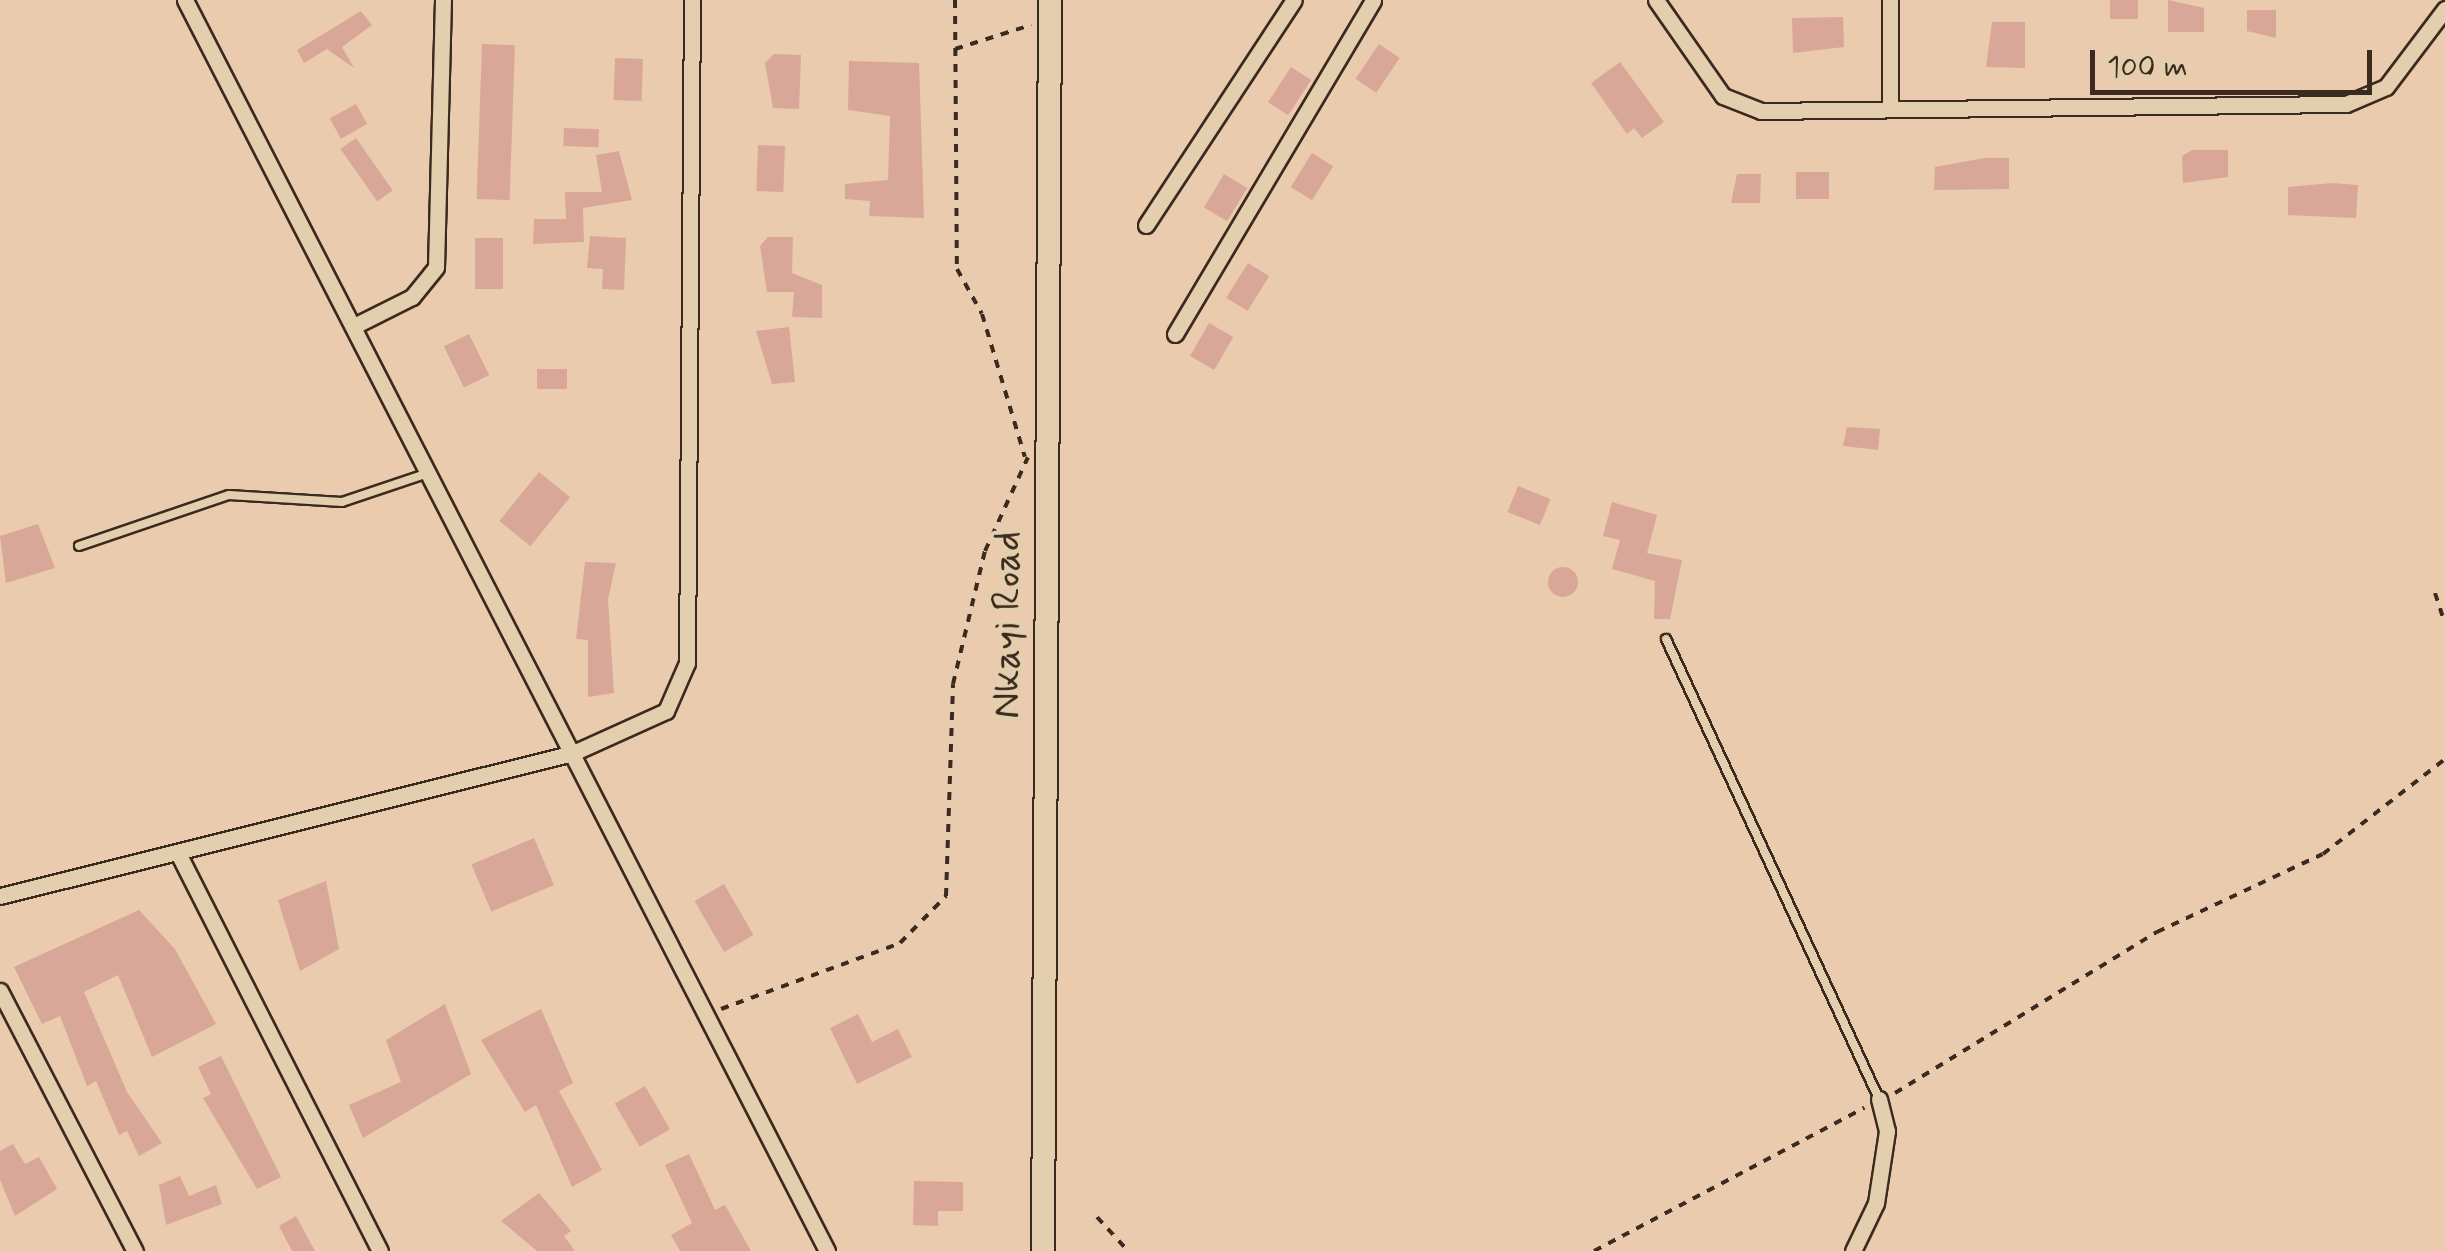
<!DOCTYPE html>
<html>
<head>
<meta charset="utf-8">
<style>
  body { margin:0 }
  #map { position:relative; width:2445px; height:1251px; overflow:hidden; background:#eacbae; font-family:Mynerve,sans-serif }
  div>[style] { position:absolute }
  .building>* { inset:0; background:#d9a797; transform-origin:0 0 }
  .round { border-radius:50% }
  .path>* { height:4px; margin-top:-2px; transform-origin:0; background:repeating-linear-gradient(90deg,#3b2a1e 0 8px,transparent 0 16px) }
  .roads { filter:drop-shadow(2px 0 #3b2a1e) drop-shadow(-2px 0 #3b2a1e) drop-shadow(0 2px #3b2a1e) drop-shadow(0 -2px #3b2a1e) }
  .lane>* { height:8px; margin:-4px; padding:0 4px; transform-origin:4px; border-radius:4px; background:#e3cfad }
  .street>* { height:15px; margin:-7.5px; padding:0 7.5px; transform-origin:7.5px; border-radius:7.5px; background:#e3cfad }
  .secondary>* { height:22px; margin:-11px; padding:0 11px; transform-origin:11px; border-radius:11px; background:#e3cfad }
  span { translate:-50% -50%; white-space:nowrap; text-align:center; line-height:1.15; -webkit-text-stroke:8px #e3cfad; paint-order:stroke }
  .street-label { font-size:40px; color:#3b2a1e }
  .scale { position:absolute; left:2090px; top:50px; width:282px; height:45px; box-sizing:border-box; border:5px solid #3b2a1e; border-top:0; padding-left:12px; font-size:30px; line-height:35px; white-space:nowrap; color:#3b2a1e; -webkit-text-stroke:8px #e3cfad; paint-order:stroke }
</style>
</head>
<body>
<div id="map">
  <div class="building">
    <i style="left:2110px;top:0;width:28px;height:19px"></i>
    <i style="clip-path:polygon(2168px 0,2204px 8px,2204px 32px,2168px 32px)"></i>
    <i style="clip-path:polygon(2247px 10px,2276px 10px,2276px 38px,2247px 31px)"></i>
    <i style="clip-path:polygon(361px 11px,372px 25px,342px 47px,354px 68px,327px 49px,304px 63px,297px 50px)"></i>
    <i style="clip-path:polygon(1843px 17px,1844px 47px,1793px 53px,1792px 18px)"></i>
    <i style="clip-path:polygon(1992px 22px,2025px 22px,2025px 68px,1986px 67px)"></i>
    <i style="left:482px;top:44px;width:33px;height:155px;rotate:2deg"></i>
    <i style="left:1379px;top:44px;width:25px;height:42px;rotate:34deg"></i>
    <i style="clip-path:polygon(774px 54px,801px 55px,799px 109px,773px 108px,765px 63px)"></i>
    <i style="left:615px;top:58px;width:28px;height:42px;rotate:2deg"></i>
    <i style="clip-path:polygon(849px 61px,919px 63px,924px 218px,869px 216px,870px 201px,845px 199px,845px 184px,888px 180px,890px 116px,848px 110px)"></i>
    <i style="clip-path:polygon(1620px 62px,1664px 122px,1642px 138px,1634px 128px,1627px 134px,1591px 83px)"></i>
    <i style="left:1291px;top:67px;width:24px;height:42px;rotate:33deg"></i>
    <i style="left:356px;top:104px;width:23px;height:30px;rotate:61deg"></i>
    <i style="left:564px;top:128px;width:35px;height:18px;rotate:2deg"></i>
    <i style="left:356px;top:138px;width:64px;height:19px;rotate:55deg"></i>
    <i style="left:758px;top:145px;width:27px;height:46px;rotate:2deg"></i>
    <i style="clip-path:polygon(2192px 150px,2228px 150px,2228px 177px,2183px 183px,2182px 156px)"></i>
    <i style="clip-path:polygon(619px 151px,632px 200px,583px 208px,584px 242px,533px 244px,534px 219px,566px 219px,565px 192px,602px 192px,596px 155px)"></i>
    <i style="left:1312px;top:153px;width:25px;height:40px;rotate:32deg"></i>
    <i style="clip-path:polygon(1984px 158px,2009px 158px,2009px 189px,1934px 190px,1935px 167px)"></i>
    <i style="left:1796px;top:172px;width:33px;height:27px"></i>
    <i style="left:1224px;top:174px;width:27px;height:39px;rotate:31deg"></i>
    <i style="clip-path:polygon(1737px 174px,1761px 174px,1760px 203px,1731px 203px)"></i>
    <i style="clip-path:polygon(2332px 183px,2358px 185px,2356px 218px,2288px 215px,2288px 187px)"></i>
    <i style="clip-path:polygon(590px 236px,626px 238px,624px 290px,602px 289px,603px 269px,587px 268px)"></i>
    <i style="clip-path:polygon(768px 237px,793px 237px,792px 273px,822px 285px,822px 318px,792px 317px,794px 292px,767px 292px,760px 246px)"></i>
    <i style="left:475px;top:238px;width:28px;height:51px"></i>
    <i style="left:1248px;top:263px;width:25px;height:41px;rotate:32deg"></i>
    <i style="left:1209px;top:323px;width:28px;height:38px;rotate:30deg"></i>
    <i style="clip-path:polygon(789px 327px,795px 382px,772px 384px,756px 331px)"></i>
    <i style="left:469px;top:334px;width:46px;height:28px;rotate:64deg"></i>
    <i style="left:567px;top:369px;width:20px;height:30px;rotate:90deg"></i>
    <i style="clip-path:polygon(1847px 427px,1880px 429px,1878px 450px,1843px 446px)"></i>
    <i style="left:539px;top:472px;width:40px;height:63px;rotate:39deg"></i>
    <i style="left:1518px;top:486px;width:35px;height:28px;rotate:22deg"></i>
    <i style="clip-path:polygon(1612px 502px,1657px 515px,1647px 553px,1682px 560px,1670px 619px,1654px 619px,1655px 581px,1612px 569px,1620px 540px,1603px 536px)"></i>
    <i style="clip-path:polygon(38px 524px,55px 568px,6px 583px,0 536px)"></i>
    <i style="clip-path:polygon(585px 562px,616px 563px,608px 599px,614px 693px,588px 697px,588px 640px,576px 639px)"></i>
    <i class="round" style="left:1548px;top:567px;width:30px;height:30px"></i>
    <i style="left:534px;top:838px;width:51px;height:68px;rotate:67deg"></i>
    <i style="clip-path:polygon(326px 881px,339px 949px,300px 971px,278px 900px)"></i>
    <i style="left:724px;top:884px;width:59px;height:34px;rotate:60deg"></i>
    <i style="clip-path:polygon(139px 910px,175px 949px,216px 1024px,152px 1057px,118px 975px,84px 992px,127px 1092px,162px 1143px,139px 1156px,127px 1131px,119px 1135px,96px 1081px,87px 1086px,60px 1016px,42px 1024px,14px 967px)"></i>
    <i style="clip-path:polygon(445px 1004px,471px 1074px,363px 1138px,349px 1105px,401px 1082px,386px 1040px)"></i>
    <i style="clip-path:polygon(541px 1009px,573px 1083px,559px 1091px,602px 1170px,572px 1187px,536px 1105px,525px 1112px,481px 1040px)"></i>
    <i style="clip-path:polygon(858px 1014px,872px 1042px,898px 1029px,912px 1057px,857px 1084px,830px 1028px)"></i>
    <i style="clip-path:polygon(221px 1056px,281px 1177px,257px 1189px,203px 1098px,211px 1094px,198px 1067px)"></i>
    <i style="left:645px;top:1086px;width:50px;height:35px;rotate:60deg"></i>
    <i style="clip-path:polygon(13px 1144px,25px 1164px,39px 1157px,57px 1189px,15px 1216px,0 1180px,0 1151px)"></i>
    <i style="clip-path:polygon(689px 1154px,715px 1210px,725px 1205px,751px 1251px,680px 1251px,671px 1235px,692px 1223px,665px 1165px)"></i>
    <i style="clip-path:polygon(180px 1176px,189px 1196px,216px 1185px,222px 1204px,166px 1225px,159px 1185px)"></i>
    <i style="clip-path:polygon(914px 1181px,963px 1182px,963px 1211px,938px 1211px,938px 1226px,913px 1225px)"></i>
    <i style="clip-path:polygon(539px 1193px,571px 1231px,564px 1236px,575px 1251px,537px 1251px,501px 1221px)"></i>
    <i style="clip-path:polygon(296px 1216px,315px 1251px,292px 1251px,279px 1226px)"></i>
  </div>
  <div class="path">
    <i style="left:955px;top:0;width:269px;rotate:89.6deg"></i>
    <i style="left:957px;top:269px;width:51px;rotate:60.9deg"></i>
    <i style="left:982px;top:314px;width:149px;rotate:73.3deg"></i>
    <i style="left:955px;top:49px;width:80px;rotate:-17.5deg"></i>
    <i style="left:2435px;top:593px;width:32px;rotate:72deg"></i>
    <i style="left:721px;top:1009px;width:191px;rotate:-20.2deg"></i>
    <i style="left:900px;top:943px;width:66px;rotate:-45.6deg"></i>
    <i style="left:946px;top:896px;width:212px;rotate:-88.1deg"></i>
    <i style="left:953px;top:684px;width:137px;rotate:-76.5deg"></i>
    <i style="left:985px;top:551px;width:103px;rotate:-65.4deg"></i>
    <i style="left:1895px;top:1093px;width:308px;rotate:-31.6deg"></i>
    <i style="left:2157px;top:932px;width:183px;rotate:-25.2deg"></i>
    <i style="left:2323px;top:854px;width:155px;rotate:-37.9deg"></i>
    <i style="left:1097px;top:1217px;width:46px;rotate:47.6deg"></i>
    <i style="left:1594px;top:1251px;width:306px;rotate:-27.9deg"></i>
  </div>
  <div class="roads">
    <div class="lane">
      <i style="left:79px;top:546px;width:158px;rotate:-18.8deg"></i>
      <i style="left:229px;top:495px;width:113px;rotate:3.5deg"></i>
      <i style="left:342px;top:502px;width:91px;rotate:-18.6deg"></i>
      <i style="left:1666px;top:639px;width:507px;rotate:65.15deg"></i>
    </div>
    <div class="street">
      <i style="left:185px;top:0;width:1406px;rotate:62.83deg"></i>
      <i style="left:1656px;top:0;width:117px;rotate:55.1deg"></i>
      <i style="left:1723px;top:96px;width:41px;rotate:21.5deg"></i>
      <i style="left:1761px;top:111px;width:585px;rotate:-0.69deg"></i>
      <i style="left:2346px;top:104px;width:43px;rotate:-23deg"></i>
      <i style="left:2386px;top:87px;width:98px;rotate:-52.9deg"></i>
      <i style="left:1890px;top:107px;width:107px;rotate:-90deg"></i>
      <i style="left:1146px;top:225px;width:269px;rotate:-56.7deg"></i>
      <i style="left:354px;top:326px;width:65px;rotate:-26.6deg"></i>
      <i style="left:412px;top:297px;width:38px;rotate:-51deg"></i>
      <i style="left:436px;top:267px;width:267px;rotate:-88.5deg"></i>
      <i style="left:1175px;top:334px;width:388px;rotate:-59.3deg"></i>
      <i style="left:179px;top:855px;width:444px;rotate:63.1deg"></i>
      <i style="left:0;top:896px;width:591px;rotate:-14.01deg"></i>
      <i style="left:573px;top:753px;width:102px;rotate:-24.3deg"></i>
      <i style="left:666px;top:711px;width:52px;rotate:-66.4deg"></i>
      <i style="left:687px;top:663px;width:663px;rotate:-89.57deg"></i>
      <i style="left:0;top:991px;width:293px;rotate:62.6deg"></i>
      <i style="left:1853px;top:1251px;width:53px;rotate:-64.4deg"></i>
      <i style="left:1876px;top:1203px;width:73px;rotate:-81.3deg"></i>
      <i style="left:1887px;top:1131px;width:33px;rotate:-104deg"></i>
    </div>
    <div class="secondary">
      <i style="left:1043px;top:1251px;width:1251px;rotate:-89.68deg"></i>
    </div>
  </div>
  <div class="street-label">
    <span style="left:1008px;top:625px;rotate:-90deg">Nkayi Road</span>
  </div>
  <div class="scale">100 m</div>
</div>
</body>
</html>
